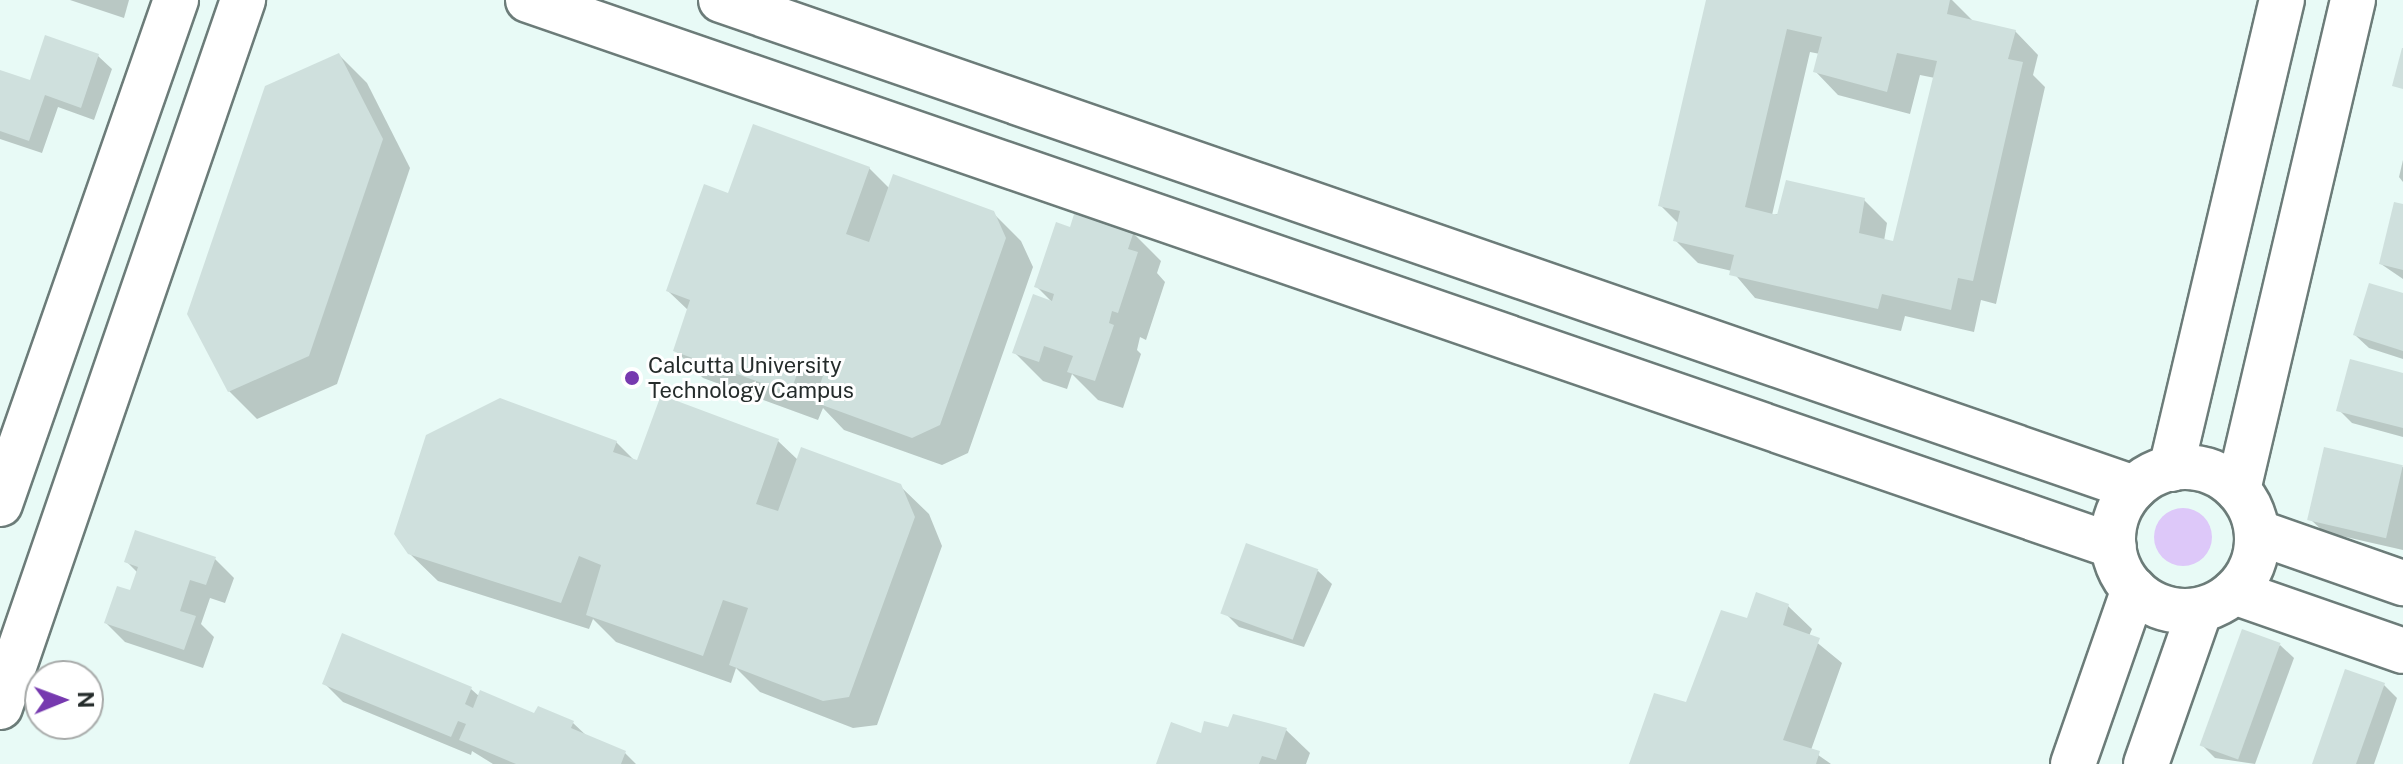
<!DOCTYPE html>
<html>
<head>
<meta charset="utf-8">
<style>
  body { margin:0 }
  #map { position:relative; width:2403px; height:764px; overflow:hidden; background:#e8faf6; font-family:"Public Sans",sans-serif }
  div>[style] { position:absolute }
  .green>* { inset:0; background:#ddc8f9 }
  .round { border-radius:50% }
  .shadow>* { inset:0; background:#0003 }
  .building>* { inset:0; background:#cfe0dd; transform-origin:0 0 }
  .roads { filter:drop-shadow(2px 0 #6c7c79) drop-shadow(-2px 0 #6c7c79) drop-shadow(0 2px #6c7c79) drop-shadow(0 -2px #6c7c79) }
  .tertiary>* { height:44px; margin:-22px; padding:0 22px; transform-origin:22px; border-radius:22px; background:#fff }
  .tertiary>.ring { margin:-22px; padding:0; box-sizing:content-box; background:none; border:44px solid #fff; border-radius:50% }
  .dots>* { width:22px; height:22px; translate:-50% -50%; box-sizing:border-box; border:4px solid #fff; border-radius:50% }
  span { translate:-50% -50%; white-space:nowrap; text-align:center; line-height:1.15; -webkit-text-stroke:6px #fff; paint-order:stroke }
  .poi-label { font-size:22px; color:#252c2b }
  .left { translate:0 -50%; text-align:left }
  .north { position:absolute; left:24px; top:660px; width:80px; height:80px; box-sizing:border-box; background:#fff; border:2px solid #a8abaa; border-radius:50%; rotate:89deg; font-size:22px; font-weight:700; line-height:32px; text-align:center; color:#252c2b }
  .north::after { content:''; display:block; margin:auto; width:28px; height:36px; background:#7639af; clip-path:polygon(50% 0,100% 100%,50% 72%,0 100%) }
</style>
</head>
<body>
<div id="map">
  <div class="green">
    <i class="round" style="left:2154px;top:508px;width:58px;height:58px"></i>
  </div>
  <div class="shadow">
    <i style="clip-path:polygon(70px 0,129px 0,124px 18px)"></i>
    <i style="clip-path:polygon(evenodd,1708px 0,1952px 0,1974px 22px,2015px 31px,2038px 55px,2033px 75px,2045px 87px,1996px 304px,1981px 300px,1974px 332px,1905px 316px,1901px 331px,1755px 298px,1732px 271px,1698px 263px,1675px 240px,1679px 224px,1661px 206px,1708px 0,1810px 52px,1820px 54px,1815px 71px,1838px 95px,1910px 114px,1920px 75px,1935px 78px,1894px 244px,1884px 241px,1887px 223px,1864px 200px,1772px 215px,1810px 52px)"></i>
    <i style="clip-path:polygon(339px 55px,367px 83px,410px 168px,337px 384px,257px 419px,229px 391px)"></i>
    <i style="clip-path:polygon(98px 56px,112px 69px,94px 120px,58px 107px,42px 153px,0 139px,0 72px,31px 83px)"></i>
    <i style="clip-path:polygon(2403px 160px,2403px 182px,2399px 177px)"></i>
    <i style="clip-path:polygon(869px 168px,890px 189px,993px 213px,1021px 241px,1033px 267px,968px 453px,942px 465px,844px 430px,823px 408px,818px 420px,703px 378px,675px 350px,689px 311px,668px 291px,730px 196px)"></i>
    <i style="clip-path:polygon(2403px 206px,2403px 279px,2381px 264px)"></i>
    <i style="clip-path:polygon(1071px 229px,1133px 233px,1161px 261px,1157px 273px,1165px 282px,1146px 340px,1140px 337px,1137px 350px,1141px 354px,1123px 408px,1098px 400px,1072px 374px,1067px 389px,1043px 381px,1015px 353px,1053px 303px,1037px 287px)"></i>
    <i style="clip-path:polygon(2403px 295px,2403px 359px,2369px 348px,2355px 335px)"></i>
    <i style="clip-path:polygon(2403px 375px,2403px 437px,2352px 423px,2339px 410px)"></i>
    <i style="clip-path:polygon(778px 441px,798px 460px,900px 486px,929px 514px,942px 546px,877px 725px,853px 728px,760px 692px,736px 668px,731px 683px,616px 642px,593px 619px,589px 629px,438px 581px,409px 553px,616px 442px,638px 464px)"></i>
    <i style="clip-path:polygon(2325px 450px,2403px 467px,2403px 550px,2324px 532px,2310px 519px)"></i>
    <i style="clip-path:polygon(215px 559px,234px 578px,225px 603px,210px 598px,201px 624px,214px 637px,203px 668px,125px 642px,106px 623px,132px 593px,138px 573px,126px 561px)"></i>
    <i style="clip-path:polygon(1318px 571px,1332px 584px,1304px 647px,1239px 627px,1225px 613px)"></i>
    <i style="clip-path:polygon(1788px 606px,1812px 629px,1809px 636px,1842px 663px,1811px 750px,1831px 764px,1631px 764px,1687px 704px,1748px 620px)"></i>
    <i style="clip-path:polygon(2280px 645px,2294px 658px,2255px 764px,2215px 758px,2201px 744px)"></i>
    <i style="clip-path:polygon(324px 683px,471px 689px,480px 697px,535px 715px,539px 709px,573px 723px,588px 737px,625px 753px,636px 764px,493px 764px,472px 751px,471px 755px,343px 702px)"></i>
    <i style="clip-path:polygon(2384px 685px,2397px 698px,2374px 764px,2314px 764px)"></i>
    <i style="clip-path:polygon(1230px 730px,1286px 730px,1310px 753px,1306px 764px,1158px 764px,1203px 735px)"></i>
  </div>
  <div class="building">
    <i style="clip-path:polygon(evenodd,1706px 0,1950px 0,1947px 14px,2016px 30px,2008px 59px,2023px 62px,1973px 281px,1958px 278px,1951px 310px,1882px 294px,1878px 309px,1729px 275px,1734px 255px,1673px 241px,1680px 211px,1658px 206px,1706px 0,1787px 29px,1822px 37px,1813px 72px,1887px 92px,1897px 53px,1937px 61px,1893px 241px,1859px 233px,1865px 198px,1786px 180px,1777px 215px,1745px 207px,1787px 29px)"></i>
    <i style="clip-path:polygon(45px 35px,99px 54px,81px 108px,45px 95px,29px 141px,0 131px,0 70px,30px 80px)"></i>
    <i style="clip-path:polygon(2402px 48px,2403px 48px,2403px 89px,2392px 86px)"></i>
    <i style="clip-path:polygon(339px 53px,383px 139px,309px 356px,228px 392px,187px 314px,265px 86px)"></i>
    <i style="clip-path:polygon(753px 124px,870px 167px,846px 234px,869px 242px,893px 174px,994px 211px,1006px 238px,940px 425px,912px 438px,814px 402px,825px 370px,802px 361px,790px 393px,673px 351px,690px 300px,666px 291px,691px 220px,704px 184px,728px 193px)"></i>
    <i style="clip-path:polygon(2394px 202px,2403px 204px,2403px 270px,2379px 264px)"></i>
    <i style="clip-path:polygon(1075px 211px,1134px 231px,1128px 249px,1138px 252px,1118px 313px,1112px 311px,1109px 323px,1114px 325px,1095px 381px,1067px 372px,1073px 356px,1044px 346px,1039px 362px,1012px 353px,1033px 294px,1052px 301px,1054px 294px,1034px 287px,1056px 222px,1070px 227px)"></i>
    <i style="clip-path:polygon(2369px 283px,2403px 293px,2403px 351px,2353px 335px)"></i>
    <i style="clip-path:polygon(2350px 359px,2403px 373px,2403px 428px,2336px 411px)"></i>
    <i style="clip-path:polygon(661px 395px,779px 439px,756px 504px,778px 511px,801px 447px,901px 484px,915px 517px,849px 697px,823px 701px,729px 665px,748px 608px,723px 600px,703px 656px,586px 615px,601px 565px,579px 556px,561px 603px,408px 554px,394px 534px,426px 435px,500px 398px,617px 441px,613px 452px,637px 460px)"></i>
    <i style="left:2324px;top:447px;width:81px;height:75px;rotate:13deg"></i>
    <i style="clip-path:polygon(135px 530px,216px 557px,206px 585px,190px 580px,180px 611px,196px 616px,184px 650px,104px 623px,117px 586px,130px 590px,138px 567px,124px 562px)"></i>
    <i style="left:1246px;top:543px;width:77px;height:75px;rotate:20deg"></i>
    <i style="clip-path:polygon(1756px 592px,1789px 604px,1783px 625px,1820px 638px,1783px 740px,1820px 751px,1816px 764px,1629px 764px,1654px 693px,1686px 702px,1721px 610px,1747px 618px)"></i>
    <i style="left:2242px;top:629px;width:41px;height:124px;rotate:20deg"></i>
    <i style="clip-path:polygon(342px 633px,472px 687px,465px 704px,473px 708px,480px 690px,534px 713px,538px 706px,574px 721px,571px 728px,626px 751px,621px 764px,516px 764px,459px 740px,466px 724px,458px 721px,451px 737px,322px 684px)"></i>
    <i style="clip-path:polygon(2345px 669px,2385px 683px,2356px 764px,2312px 764px)"></i>
    <i style="clip-path:polygon(1233px 714px,1287px 728px,1276px 760px,1262px 756px,1259px 764px,1156px 764px,1171px 722px,1201px 733px,1204px 721px,1228px 727px)"></i>
  </div>
  <div class="roads">
    <div class="tertiary">
      <i style="left:528px;top:0;width:1677px;rotate:19deg"></i>
      <i style="left:721px;top:0;width:1495px;rotate:19.05deg"></i>
      <i class="ring" style="left:2113px;top:467px;width:100px;height:100px"></i>
      <i style="left:2171px;top:469px;width:482px;rotate:-76.7deg"></i>
      <i style="left:2238px;top:490px;width:503px;rotate:-76.79deg"></i>
      <i style="left:0;top:504px;width:534px;rotate:-70.75deg"></i>
      <i style="left:2257px;top:532px;width:155px;rotate:19.3deg"></i>
      <i style="left:2234px;top:592px;width:179px;rotate:19.2deg"></i>
      <i style="left:0;top:707px;width:748px;rotate:-71.03deg"></i>
      <i style="left:2073px;top:764px;width:185px;rotate:-70.8deg"></i>
      <i style="left:2146px;top:764px;width:163px;rotate:-70.7deg"></i>
    </div>
  </div>
  <div class="dots">
    <i style="left:632px;top:378px;background:#7639af"></i>
  </div>
  <div class="poi-label">
    <span class="left" style="left:648px;top:378px">Calcutta University<br>Technology Campus</span>
  </div>
  <div class="north">N</div>
</div>
</body>
</html>
